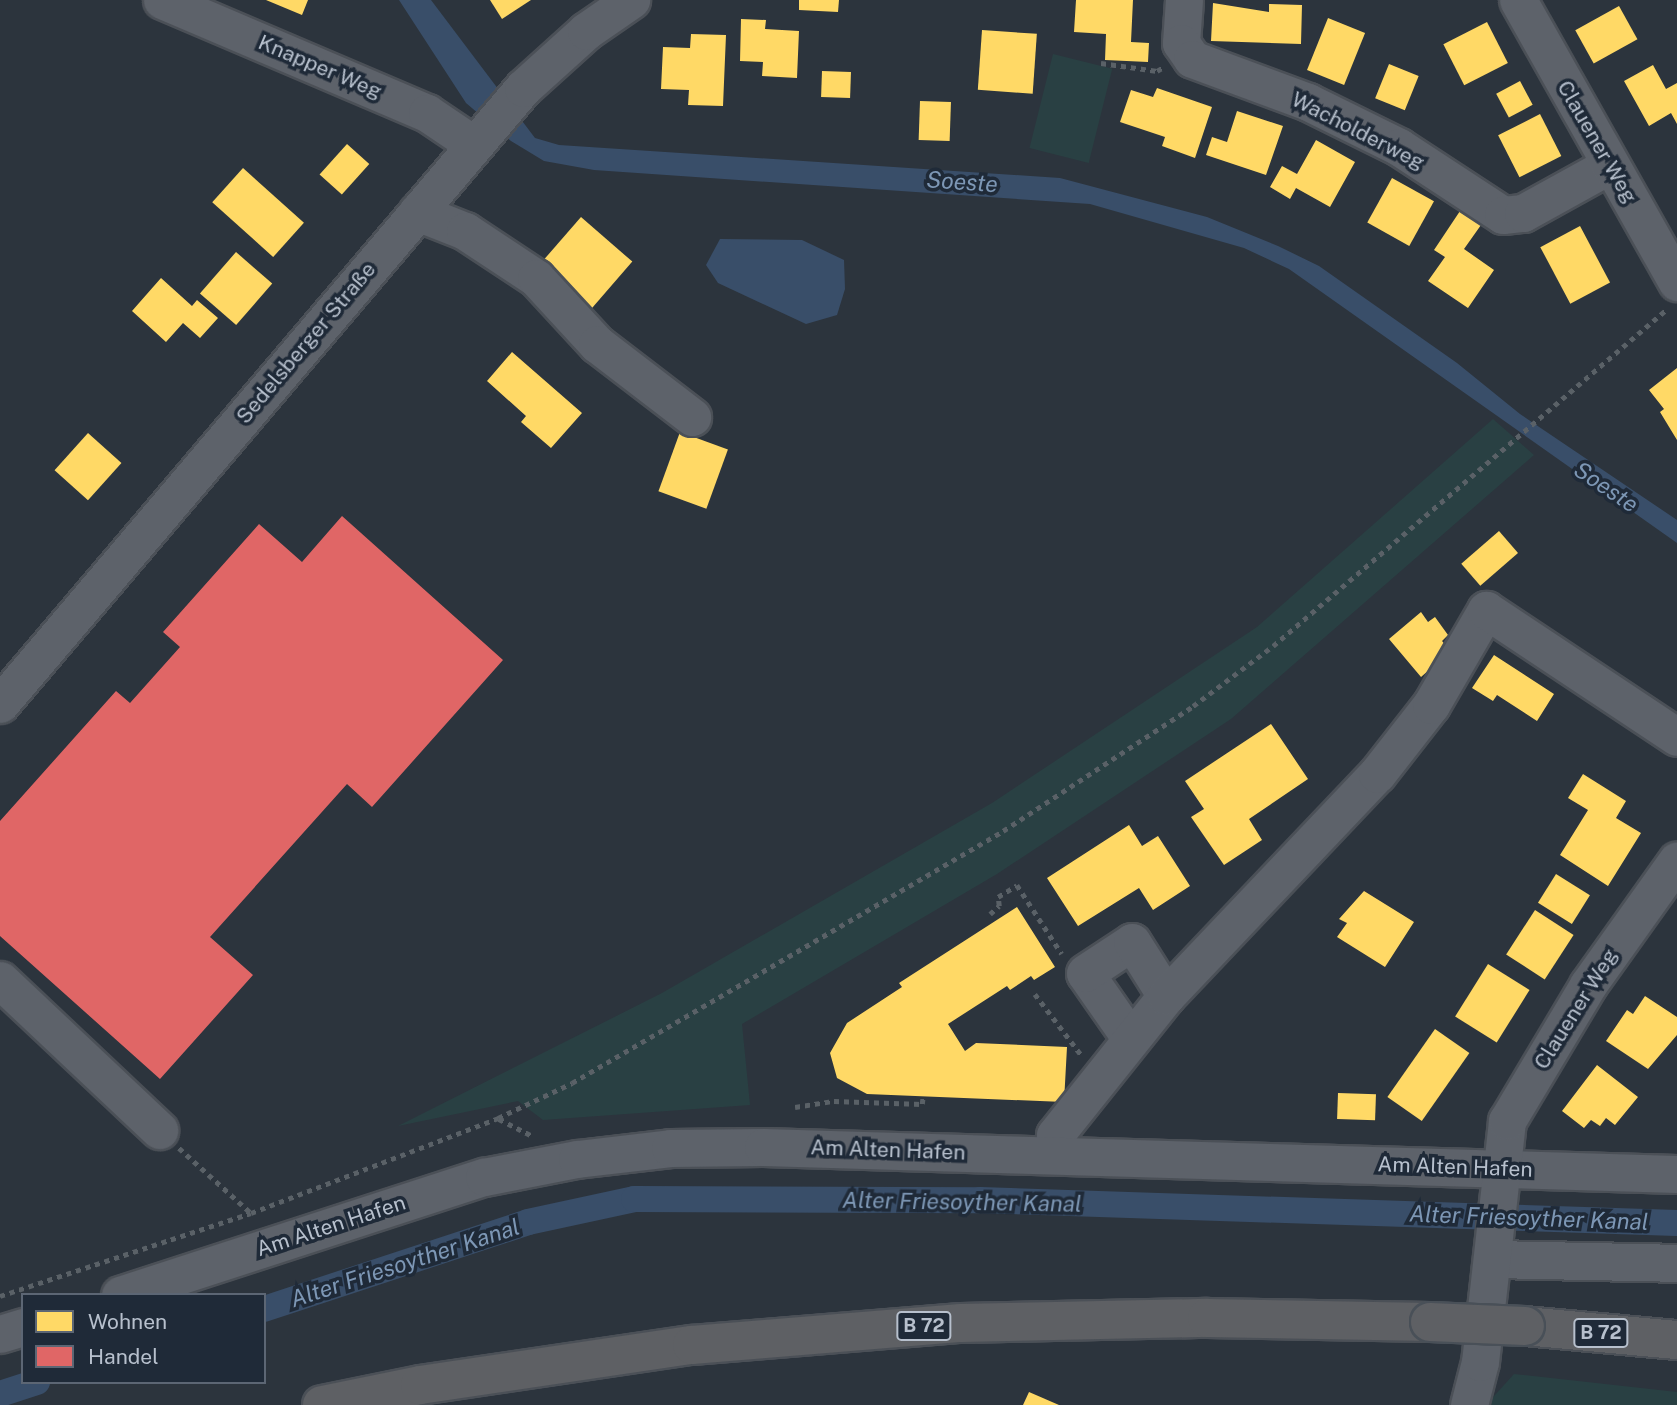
<!DOCTYPE html>
<html>
<head>
<meta charset="utf-8">
<style>
  body { margin:0 }
  #map { position:relative; width:1677px; height:1405px; overflow:hidden; background:#2c343d; font-family:"Public Sans",sans-serif }
  div>[style] { position:absolute }
  .green>* { inset:0; background:#294043; transform-origin:0 0 }
  .water>* { inset:0; background:#394e69 }
  .homes>* { inset:0; background:#ffd966; transform-origin:0 0 }
  .shops>* { inset:0; background:#e06666 }
  .canal>* { height:26px; margin:-13px; padding:0 13px; transform-origin:13px; border-radius:13px; background:#394e69 }
  .path>* { height:4.5px; margin-top:-2.25px; transform-origin:0; background:repeating-linear-gradient(90deg,#5a6167 0 5px,transparent 0 10px) }
  .roads { filter:drop-shadow(2px 0 #4b5057) drop-shadow(-2px 0 #4b5057) drop-shadow(0 2px #4b5057) drop-shadow(0 -2px #4b5057) }
  .minor>* { height:37px; margin:-18.5px; padding:0 18.5px; transform-origin:18.5px; border-radius:18.5px; background:#5d626a }
  .highway>* { height:38px; margin:-19px; padding:0 19px; transform-origin:19px; border-radius:19px; background:#5e6064 }
  .bridges { filter:drop-shadow(2px 0 #495058) drop-shadow(-2px 0 #495058) drop-shadow(0 2px #495058) drop-shadow(0 -2px #495058) }
  .highway-bridge>* { height:38px; margin:-19px; padding:0 19px; transform-origin:19px; border-radius:19px; background:#5e6064 }
  span { translate:-50% -50%; white-space:nowrap; text-align:center; line-height:1.15; -webkit-text-stroke:7px #1f2a38; paint-order:stroke }
  .shield-label span { padding:2px 5px; background:#1f2a38; border:2px solid; border-radius:5px; -webkit-text-stroke-width:0 }
  .shield-label { font-size:19px; color:#b7c0cd; font-weight:700 }
  .street-label { font-size:21px; color:#b7c0cd }
  .water-label { font-size:23px; color:#7d97b5; font-style:italic }
  .legend { position:absolute; left:21px; top:1293px; width:245px; height:91px; box-sizing:border-box; background:#1f2a38; border:2px solid #5c6674; margin:0; padding:9px 12px; list-style:none; font-size:21px; color:#b7c0cd }
  .legend li { display:flex; align-items:center; gap:14px; height:35px }
  .legend b { width:35px; border:2px solid #5c6674 }
</style>
</head>
<body>
<div id="map">
  <div class="green">
    <i style="left:1053px;top:54px;width:61px;height:97px;rotate:14deg"></i>
    <i style="clip-path:polygon(1493px 419px,1534px 455px,1231px 719px,997px 874px,742px 1024px,750px 1105px,543px 1120px,518px 1101px,398px 1126px,662px 993px,992px 803px,1257px 627px)"></i>
    <i style="clip-path:polygon(1514px 1374px,1677px 1392px,1677px 1405px,1486px 1405px)"></i>
  </div>
  <div class="water">
    <i style="clip-path:polygon(399px 0,431px 0,535px 138px,559px 145px,1060px 178px,1207px 217px,1278px 246px,1319px 266px,1457px 363px,1520px 414px,1677px 520px,1677px 543px,1289px 269px,1244px 248px,1090px 204px,594px 170px,544px 161px,511px 141px,466px 103px)"></i>
    <i style="clip-path:polygon(720px 239px,802px 240px,844px 260px,845px 289px,837px 315px,806px 324px,718px 283px,706px 265px)"></i>
  </div>
  <div class="homes">
    <i style="clip-path:polygon(266px 0,308px 0,302px 15px)"></i>
    <i style="clip-path:polygon(490px 0,531px 0,502px 19px)"></i>
    <i style="clip-path:polygon(799px 0,839px 0,838px 12px,799px 10px)"></i>
    <i style="clip-path:polygon(1076px 0,1133px 0,1131px 42px,1149px 43px,1148px 62px,1105px 60px,1106px 34px,1074px 32px)"></i>
    <i style="clip-path:polygon(1213px 3px,1269px 12px,1269px 4px,1302px 5px,1301px 44px,1211px 41px)"></i>
    <i style="left:1619px;top:6px;width:38px;height:50px;rotate:61deg"></i>
    <i style="left:1328px;top:18px;width:40px;height:56px;rotate:22deg"></i>
    <i style="clip-path:polygon(741px 19px,766px 20px,765px 29px,799px 31px,797px 78px,762px 76px,763px 62px,740px 61px)"></i>
    <i style="left:1487px;top:22px;width:46px;height:49px;rotate:63deg"></i>
    <i style="left:982px;top:30px;width:55px;height:60px;rotate:4deg"></i>
    <i style="clip-path:polygon(691px 34px,726px 35px,723px 106px,688px 105px,689px 90px,661px 89px,663px 47px,690px 48px)"></i>
    <i style="left:1389px;top:64px;width:32px;height:37px;rotate:22deg"></i>
    <i style="clip-path:polygon(1653px 65px,1666px 89px,1677px 83px,1677px 124px,1671px 113px,1649px 126px,1624px 81px)"></i>
    <i style="left:822px;top:71px;width:29px;height:26px;rotate:2deg"></i>
    <i style="left:1520px;top:81px;width:27px;height:27px;rotate:62deg"></i>
    <i style="clip-path:polygon(1157px 88px,1212px 107px,1195px 158px,1162px 146px,1165px 137px,1120px 122px,1131px 90px,1153px 97px)"></i>
    <i style="left:920px;top:101px;width:31px;height:39px;rotate:2deg"></i>
    <i style="clip-path:polygon(1237px 111px,1283px 126px,1266px 175px,1206px 155px,1212px 137px,1227px 142px)"></i>
    <i style="left:1540px;top:114px;width:47px;height:47px;rotate:63deg"></i>
    <i style="clip-path:polygon(1316px 140px,1355px 162px,1330px 207px,1296px 188px,1290px 199px,1270px 187px,1282px 166px,1297px 174px)"></i>
    <i style="left:347px;top:144px;width:30px;height:41px;rotate:42deg"></i>
    <i style="left:243px;top:168px;width:82px;height:46px;rotate:42deg"></i>
    <i style="left:1392px;top:178px;width:48px;height:51px;rotate:29deg"></i>
    <i style="clip-path:polygon(1460px 211px,1481px 225px,1464px 249px,1494px 270px,1468px 308px,1428px 281px,1445px 257px,1434px 250px)"></i>
    <i style="left:581px;top:217px;width:68px;height:66px;rotate:41deg"></i>
    <i style="left:1580px;top:226px;width:64px;height:45px;rotate:62deg"></i>
    <i style="left:236px;top:252px;width:48px;height:55px;rotate:41deg"></i>
    <i style="clip-path:polygon(161px 278px,192px 306px,197px 300px,218px 318px,200px 338px,183px 323px,166px 342px,132px 311px)"></i>
    <i style="clip-path:polygon(512px 352px,582px 413px,551px 448px,521px 422px,526px 416px,487px 381px)"></i>
    <i style="clip-path:polygon(1677px 368px,1677px 440px,1660px 412px,1664px 409px,1649px 390px)"></i>
    <i style="left:680px;top:432px;width:51px;height:63px;rotate:20deg"></i>
    <i style="left:88px;top:433px;width:45px;height:50px;rotate:42deg"></i>
    <i style="left:1499px;top:531px;width:29px;height:50px;rotate:49deg"></i>
    <i style="clip-path:polygon(1421px 612px,1428px 622px,1435px 617px,1448px 635px,1442px 641px,1451px 651px,1421px 677px,1389px 639px)"></i>
    <i style="clip-path:polygon(1494px 655px,1554px 694px,1537px 721px,1497px 695px,1493px 701px,1472px 688px)"></i>
    <i style="clip-path:polygon(1271px 724px,1308px 779px,1249px 819px,1262px 840px,1224px 865px,1191px 817px,1204px 809px,1185px 781px)"></i>
    <i style="clip-path:polygon(1583px 774px,1626px 801px,1616px 818px,1641px 833px,1608px 886px,1560px 855px,1588px 810px,1568px 798px)"></i>
    <i style="clip-path:polygon(1129px 825px,1142px 846px,1158px 836px,1190px 886px,1153px 910px,1139px 888px,1078px 926px,1047px 878px)"></i>
    <i style="left:1556px;top:874px;width:40px;height:34px;rotate:32deg"></i>
    <i style="clip-path:polygon(1364px 891px,1414px 922px,1385px 967px,1337px 937px,1347px 923px,1339px 919px)"></i>
    <i style="clip-path:polygon(1017px 907px,1055px 967px,1034px 980px,1031px 976px,1010px 990px,1007px 986px,948px 1024px,965px 1051px,976px 1043px,1067px 1047px,1064px 1102px,867px 1094px,837px 1078px,830px 1053px,847px 1023px,902px 987px,899px 983px)"></i>
    <i style="left:1535px;top:910px;width:46px;height:53px;rotate:33deg"></i>
    <i style="left:1488px;top:964px;width:49px;height:62px;rotate:32deg"></i>
    <i style="clip-path:polygon(1645px 996px,1677px 1017px,1677px 1035px,1648px 1069px,1606px 1041px,1627px 1010px,1633px 1014px)"></i>
    <i style="left:1435px;top:1029px;width:42px;height:83px;rotate:35deg"></i>
    <i style="clip-path:polygon(1597px 1065px,1638px 1097px,1615px 1125px,1606px 1118px,1600px 1126px,1591px 1120px,1584px 1128px,1562px 1111px)"></i>
    <i style="left:1338px;top:1093px;width:38px;height:26px;rotate:2deg"></i>
    <i style="clip-path:polygon(1029px 1392px,1059px 1405px,1023px 1405px)"></i>
  </div>
  <div class="shops">
    <i style="clip-path:polygon(342px 516px,503px 660px,372px 807px,347px 784px,210px 937px,253px 975px,160px 1079px,0 936px,0 821px,116px 691px,130px 703px,180px 647px,163px 632px,259px 524px,302px 562px)"></i>
  </div>
  <div class="canal">
    <i style="left:264px;top:1309px;width:278px;rotate:-18.2deg"></i>
    <i style="left:528px;top:1222px;width:108px;rotate:-12.2deg"></i>
    <i style="left:634px;top:1199px;width:346px;rotate:0.2deg"></i>
    <i style="left:980px;top:1200px;width:697px;rotate:1.89deg"></i>
    <i style="left:0;top:1394px;width:39px;rotate:-18deg"></i>
  </div>
  <div class="path">
    <i style="left:1101px;top:63px;width:57px;rotate:8.1deg"></i>
    <i style="left:1157px;top:71px;width:6px;rotate:-31deg"></i>
    <i style="left:990px;top:914px;width:12px;rotate:-42deg"></i>
    <i style="left:999px;top:906px;width:9px;rotate:-96deg"></i>
    <i style="left:998px;top:897px;width:22px;rotate:-32deg"></i>
    <i style="left:1017px;top:885px;width:82px;rotate:56.9deg"></i>
    <i style="left:1035px;top:994px;width:78px;rotate:52.8deg"></i>
    <i style="left:795px;top:1107px;width:39px;rotate:-9deg"></i>
    <i style="left:834px;top:1101px;width:88px;rotate:2deg"></i>
    <i style="left:922px;top:1104px;width:8px;rotate:-83deg"></i>
    <i style="left:499px;top:1119px;width:36px;rotate:27deg"></i>
    <i style="left:179px;top:1148px;width:97px;rotate:42.1deg"></i>
    <i style="left:0;top:1296px;width:264px;rotate:-18.3deg"></i>
    <i style="left:251px;top:1213px;width:265px;rotate:-21deg"></i>
    <i style="left:498px;top:1118px;width:82px;rotate:-25.3deg"></i>
    <i style="left:572px;top:1083px;width:499px;rotate:-30.3deg"></i>
    <i style="left:1003px;top:831px;width:227px;rotate:-33.3deg"></i>
    <i style="left:1193px;top:706px;width:100px;rotate:-36.9deg"></i>
    <i style="left:1273px;top:646px;width:517px;rotate:-40.53deg"></i>
  </div>
  <div class="roads">
    <div class="minor">
      <i style="left:162px;top:0;width:288px;rotate:23.1deg"></i>
      <i style="left:427px;top:113px;width:55px;rotate:34deg"></i>
      <i style="left:1184px;top:0;width:43px;rotate:94deg"></i>
      <i style="left:1181px;top:43px;width:19px;rotate:55deg"></i>
      <i style="left:1192px;top:59px;width:124px;rotate:20.3deg"></i>
      <i style="left:1308px;top:102px;width:102px;rotate:26.3deg"></i>
      <i style="left:1399px;top:147px;width:124px;rotate:33.2deg"></i>
      <i style="left:1503px;top:215px;width:20px;rotate:-6deg"></i>
      <i style="left:1523px;top:213px;width:99px;rotate:-28.9deg"></i>
      <i style="left:1518px;top:0;width:324px;rotate:60.6deg"></i>
      <i style="left:417px;top:212px;width:52px;rotate:21.6deg"></i>
      <i style="left:465px;top:231px;width:85px;rotate:33.5deg"></i>
      <i style="left:536px;top:278px;width:90px;rotate:47.3deg"></i>
      <i style="left:597px;top:344px;width:120px;rotate:37.5deg"></i>
      <i style="left:0;top:704px;width:808px;rotate:-49.67deg"></i>
      <i style="left:523px;top:88px;width:85px;rotate:-42.1deg"></i>
      <i style="left:586px;top:31px;width:55px;rotate:-34.6deg"></i>
      <i style="left:0;top:980px;width:219px;rotate:43.3deg"></i>
      <i style="left:1131px;top:1039px;width:80px;rotate:-124.9deg"></i>
      <i style="left:1085px;top:973px;width:56px;rotate:-33.4deg"></i>
      <i style="left:1132px;top:942px;width:64px;rotate:57.8deg"></i>
      <i style="left:1053px;top:1155px;width:20px;rotate:-84deg"></i>
      <i style="left:1055px;top:1135px;width:178px;rotate:-51.4deg"></i>
      <i style="left:1166px;top:996px;width:306px;rotate:-46.5deg"></i>
      <i style="left:1377px;top:774px;width:88px;rotate:-52deg"></i>
      <i style="left:1431px;top:705px;width:110px;rotate:-59.9deg"></i>
      <i style="left:1486px;top:610px;width:229px;rotate:33.6deg"></i>
      <i style="left:1492px;top:1259px;width:185px;rotate:1.2deg"></i>
      <i style="left:120px;top:1295px;width:383px;rotate:-18deg"></i>
      <i style="left:484px;top:1177px;width:95px;rotate:-11deg"></i>
      <i style="left:577px;top:1159px;width:94px;rotate:-6.7deg"></i>
      <i style="left:670px;top:1148px;width:93px;rotate:-0.6deg"></i>
      <i style="left:763px;top:1147px;width:914px;rotate:1.69deg"></i>
      <i style="left:0;top:1334px;width:24px;rotate:-17deg"></i>
      <i style="left:1469px;top:1405px;width:44px;rotate:-75.7deg"></i>
      <i style="left:1480px;top:1362px;width:243px;rotate:-83.6deg"></i>
      <i style="left:1507px;top:1121px;width:158px;rotate:-59.2deg"></i>
      <i style="left:1588px;top:985px;width:153px;rotate:-54.5deg"></i>
    </div>
    <div class="highway">
      <i style="left:1525px;top:1326px;width:153px;rotate:5.3deg"></i>
      <i style="left:322px;top:1405px;width:100px;rotate:-11.5deg"></i>
      <i style="left:420px;top:1385px;width:275px;rotate:-8.4deg"></i>
      <i style="left:692px;top:1345px;width:270px;rotate:-4.7deg"></i>
      <i style="left:961px;top:1323px;width:246px;rotate:-1.2deg"></i>
      <i style="left:1207px;top:1318px;width:223px;rotate:1deg"></i>
    </div>
  </div>
  <div class="bridges">
    <div class="highway-bridge">
      <i style="left:1430px;top:1322px;width:95px;rotate:2.4deg"></i>
    </div>
  </div>
  <div class="shield-label">
    <span style="left:924px;top:1326px">B 72</span>
    <span style="left:1601px;top:1333px">B 72</span>
  </div>
  <div class="street-label">
    <span style="left:320px;top:67px;rotate:23deg">Knapper Weg</span>
    <span style="left:1358px;top:131px;rotate:27deg">Wacholderweg</span>
    <span style="left:1597px;top:142px;rotate:60deg">Clauener Weg</span>
    <span style="left:306px;top:343px;rotate:-50deg">Sedelsberger Straße</span>
    <span style="left:1576px;top:1009px;rotate:-58deg">Clauener Weg</span>
    <span style="left:888px;top:1150px;rotate:2deg">Am Alten Hafen</span>
    <span style="left:1455px;top:1167px;rotate:2deg">Am Alten Hafen</span>
    <span style="left:331px;top:1226px;rotate:-18deg">Am Alten Hafen</span>
  </div>
  <div class="water-label">
    <span style="left:962px;top:182px;rotate:4deg">Soeste</span>
    <span style="left:1606px;top:487px;rotate:34deg">Soeste</span>
    <span style="left:962px;top:1202px;rotate:1deg">Alter Friesoyther Kanal</span>
    <span style="left:1529px;top:1218px;rotate:2deg">Alter Friesoyther Kanal</span>
    <span style="left:405px;top:1263px;rotate:-18deg">Alter Friesoyther Kanal</span>
  </div>
  <ul class="legend">
  <li><b style="height:19px;background:#ffd966"></b>Wohnen</li>
  <li><b style="height:19px;background:#e06666"></b>Handel</li>
  </ul>
</div>
</body>
</html>
